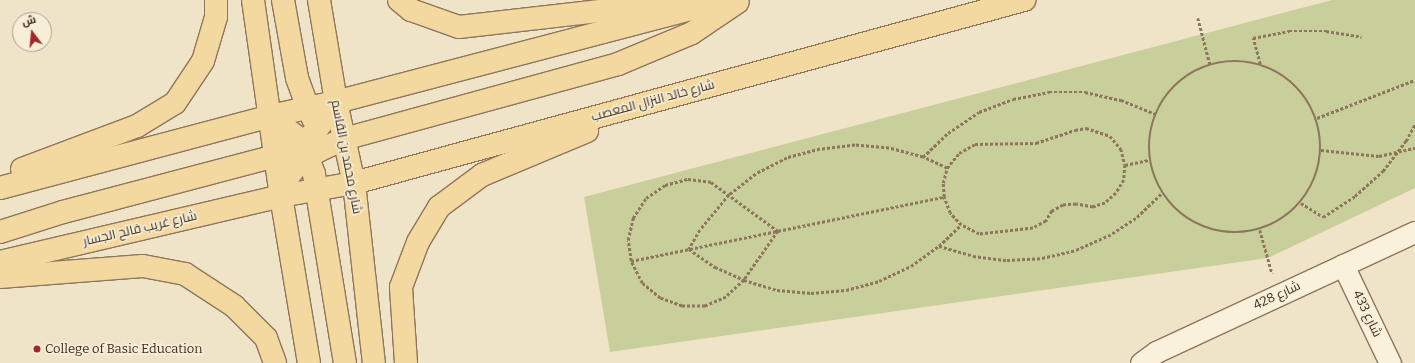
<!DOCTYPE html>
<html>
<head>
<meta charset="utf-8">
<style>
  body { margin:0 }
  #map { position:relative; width:1415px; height:363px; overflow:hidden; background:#f0e4c8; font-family:Bitter,Cairo,serif }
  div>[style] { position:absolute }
  .green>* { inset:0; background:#c9cf9b }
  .path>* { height:2.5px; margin-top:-1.25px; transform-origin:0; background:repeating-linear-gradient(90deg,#8d765c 0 3px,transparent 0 5px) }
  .path>.ring { margin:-1.25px; padding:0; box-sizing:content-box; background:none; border:2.5px solid #8d765c; border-radius:50% }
  .roads { filter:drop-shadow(1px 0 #8d765c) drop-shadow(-1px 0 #8d765c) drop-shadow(0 1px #8d765c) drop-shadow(0 -1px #8d765c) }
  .street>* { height:21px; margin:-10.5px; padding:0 10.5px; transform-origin:10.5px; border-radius:10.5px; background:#faf1dc }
  .primary>* { height:22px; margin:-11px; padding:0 11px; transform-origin:11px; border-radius:11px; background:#f3d9a0 }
  .dots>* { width:11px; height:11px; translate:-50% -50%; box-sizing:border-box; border:2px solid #f7eed8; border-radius:50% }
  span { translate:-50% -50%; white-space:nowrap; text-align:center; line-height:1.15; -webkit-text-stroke:3px #f7eed8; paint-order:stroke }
  .street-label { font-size:13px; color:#3d2e20 }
  .poi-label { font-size:13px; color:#3d2e20 }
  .left { translate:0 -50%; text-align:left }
  .north { position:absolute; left:12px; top:12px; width:40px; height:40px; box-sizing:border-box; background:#f7eed8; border:1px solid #ada18e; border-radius:50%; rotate:344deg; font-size:11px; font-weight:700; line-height:16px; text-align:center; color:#3d2e20 }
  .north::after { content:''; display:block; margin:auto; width:14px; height:18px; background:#9e2a2b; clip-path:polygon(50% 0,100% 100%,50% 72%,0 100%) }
</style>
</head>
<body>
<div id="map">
  <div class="green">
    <i style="clip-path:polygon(1332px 0,1415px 0,1415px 188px,1268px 258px,610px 352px,584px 197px)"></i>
  </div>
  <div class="path">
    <i style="left:1198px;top:18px;width:48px;rotate:75.4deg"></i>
    <i class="ring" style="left:1149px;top:61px;width:169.5px;height:169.5px"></i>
    <i style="left:1260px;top:64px;width:27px;rotate:-105deg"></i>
    <i style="left:1253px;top:38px;width:37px;rotate:-11deg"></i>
    <i style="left:1289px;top:31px;width:37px"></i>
    <i style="left:1326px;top:31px;width:36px;rotate:9deg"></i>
    <i style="left:1317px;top:118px;width:105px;rotate:-21.2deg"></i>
    <i style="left:1086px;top:128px;width:25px;rotate:18deg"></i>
    <i style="left:1110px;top:136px;width:17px;rotate:50deg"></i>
    <i style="left:1121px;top:149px;width:16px;rotate:76deg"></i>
    <i style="left:1125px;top:165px;width:15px;rotate:94deg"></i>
    <i style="left:1124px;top:180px;width:15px;rotate:122deg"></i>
    <i style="left:1116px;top:193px;width:15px;rotate:138deg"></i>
    <i style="left:1105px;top:203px;width:13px;rotate:162deg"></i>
    <i style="left:1093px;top:207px;width:17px;rotate:-170deg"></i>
    <i style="left:1076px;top:204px;width:13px;rotate:176deg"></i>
    <i style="left:1063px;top:205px;width:13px;rotate:151deg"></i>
    <i style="left:1052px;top:211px;width:12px;rotate:121deg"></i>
    <i style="left:1046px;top:221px;width:15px;rotate:152deg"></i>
    <i style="left:1033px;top:228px;width:54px;rotate:173.7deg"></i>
    <i style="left:979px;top:234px;width:20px;rotate:-153deg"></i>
    <i style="left:961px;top:225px;width:16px;rotate:-133deg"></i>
    <i style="left:950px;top:213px;width:17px;rotate:-111deg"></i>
    <i style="left:944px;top:197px;width:14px;rotate:-94deg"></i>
    <i style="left:943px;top:183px;width:16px;rotate:-75deg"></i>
    <i style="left:947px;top:168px;width:19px;rotate:-51deg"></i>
    <i style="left:959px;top:153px;width:18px;rotate:-29deg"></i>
    <i style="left:975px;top:144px;width:61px;rotate:-0.9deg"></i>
    <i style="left:1036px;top:143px;width:41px;rotate:-18.4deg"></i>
    <i style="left:1075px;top:130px;width:11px;rotate:-10deg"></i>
    <i style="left:1321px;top:150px;width:58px;rotate:5.9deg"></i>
    <i style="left:1379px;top:156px;width:37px;rotate:-13deg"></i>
    <i style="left:923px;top:157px;width:35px;rotate:-44deg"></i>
    <i style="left:948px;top:133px;width:37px;rotate:-34deg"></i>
    <i style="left:979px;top:112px;width:36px;rotate:-21deg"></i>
    <i style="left:1013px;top:99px;width:37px;rotate:-11deg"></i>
    <i style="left:1049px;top:92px;width:36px"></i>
    <i style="left:1085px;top:92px;width:37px;rotate:13deg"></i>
    <i style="left:1121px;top:100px;width:37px;rotate:22deg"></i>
    <i style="left:1125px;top:165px;width:25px;rotate:-12deg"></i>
    <i style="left:947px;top:168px;width:26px;rotate:-155deg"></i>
    <i style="left:923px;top:157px;width:35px;rotate:-165deg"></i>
    <i style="left:889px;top:148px;width:34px;rotate:-175deg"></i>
    <i style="left:855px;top:145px;width:35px;rotate:173deg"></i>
    <i style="left:820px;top:149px;width:34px;rotate:165deg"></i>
    <i style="left:787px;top:158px;width:35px;rotate:153deg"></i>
    <i style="left:756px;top:174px;width:34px;rotate:142deg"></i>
    <i style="left:729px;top:195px;width:45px;rotate:129.6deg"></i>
    <i style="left:700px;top:230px;width:22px;rotate:120deg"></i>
    <i style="left:689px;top:249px;width:32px;rotate:35deg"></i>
    <i style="left:715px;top:267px;width:32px;rotate:24deg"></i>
    <i style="left:744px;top:280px;width:34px;rotate:17deg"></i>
    <i style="left:777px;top:290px;width:34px;rotate:5deg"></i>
    <i style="left:811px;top:293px;width:35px;rotate:-5deg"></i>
    <i style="left:846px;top:290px;width:34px;rotate:-15deg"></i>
    <i style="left:879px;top:281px;width:35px;rotate:-25deg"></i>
    <i style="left:911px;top:266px;width:34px;rotate:-36deg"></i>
    <i style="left:939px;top:246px;width:30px;rotate:-44deg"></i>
    <i style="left:688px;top:179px;width:23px;rotate:7deg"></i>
    <i style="left:711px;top:182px;width:83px;rotate:36.2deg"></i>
    <i style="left:778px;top:231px;width:60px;rotate:124.8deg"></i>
    <i style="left:744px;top:280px;width:25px;rotate:137deg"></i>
    <i style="left:726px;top:297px;width:23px;rotate:157deg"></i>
    <i style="left:705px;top:306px;width:23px;rotate:180deg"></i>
    <i style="left:682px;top:306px;width:23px;rotate:-160deg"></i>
    <i style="left:660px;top:298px;width:23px;rotate:-140deg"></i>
    <i style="left:642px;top:283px;width:25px;rotate:-117deg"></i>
    <i style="left:631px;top:261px;width:21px;rotate:-98deg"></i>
    <i style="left:628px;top:240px;width:23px;rotate:-77deg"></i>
    <i style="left:633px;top:218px;width:24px;rotate:-57deg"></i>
    <i style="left:646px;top:198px;width:23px;rotate:-34deg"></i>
    <i style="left:665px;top:185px;width:24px;rotate:-15deg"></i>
    <i style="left:1301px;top:203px;width:26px;rotate:32deg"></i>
    <i style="left:1323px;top:217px;width:38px;rotate:-33deg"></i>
    <i style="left:1355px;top:196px;width:38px;rotate:-42deg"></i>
    <i style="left:1383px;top:171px;width:38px;rotate:-53deg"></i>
    <i style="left:1406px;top:141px;width:19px;rotate:-62deg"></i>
    <i style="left:1260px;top:230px;width:45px;rotate:74.4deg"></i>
    <i style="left:939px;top:246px;width:35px;rotate:16deg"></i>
    <i style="left:973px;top:256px;width:34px;rotate:7deg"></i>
    <i style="left:1007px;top:260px;width:35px;rotate:-3deg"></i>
    <i style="left:1042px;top:258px;width:35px;rotate:-13deg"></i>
    <i style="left:1076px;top:250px;width:35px;rotate:-24deg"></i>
    <i style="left:1108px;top:236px;width:35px;rotate:-33deg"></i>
    <i style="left:1137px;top:217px;width:35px;rotate:-44deg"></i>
    <i style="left:631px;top:261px;width:319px;rotate:-11.6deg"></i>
  </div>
  <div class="roads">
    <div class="street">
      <i style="left:1343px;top:265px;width:109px;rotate:64.4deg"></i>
      <i style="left:1141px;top:363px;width:19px;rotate:-36deg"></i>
      <i style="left:1156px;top:352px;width:285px;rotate:-24.9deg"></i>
    </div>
    <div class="primary">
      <i style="left:253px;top:0;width:198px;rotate:81.9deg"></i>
      <i style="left:281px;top:196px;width:169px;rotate:80.5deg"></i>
      <i style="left:283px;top:0;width:79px;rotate:79.8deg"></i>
      <i style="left:297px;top:78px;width:33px;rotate:70deg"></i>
      <i style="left:308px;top:109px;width:15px;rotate:62deg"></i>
      <i style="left:319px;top:0;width:103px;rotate:80.5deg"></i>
      <i style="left:336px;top:102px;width:83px;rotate:77.5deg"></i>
      <i style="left:354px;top:183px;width:181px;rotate:83.7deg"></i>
      <i style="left:399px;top:0;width:16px;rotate:40deg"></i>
      <i style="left:411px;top:10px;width:51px;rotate:19.5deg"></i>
      <i style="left:459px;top:27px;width:213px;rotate:-6.5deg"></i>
      <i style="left:270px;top:116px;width:31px;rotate:38deg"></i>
      <i style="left:294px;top:135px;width:27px;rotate:59deg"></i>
      <i style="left:308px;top:158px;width:17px;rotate:69deg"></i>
      <i style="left:314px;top:174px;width:192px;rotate:80.7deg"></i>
      <i style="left:22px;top:169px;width:123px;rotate:-20.5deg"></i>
      <i style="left:137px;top:126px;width:44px;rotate:-31.2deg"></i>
      <i style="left:175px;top:103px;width:50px;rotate:-56.3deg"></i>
      <i style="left:203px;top:61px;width:46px;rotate:-73.5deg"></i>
      <i style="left:216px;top:17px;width:17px;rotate:-90deg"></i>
      <i style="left:0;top:188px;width:279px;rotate:-14.9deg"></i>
      <i style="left:270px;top:116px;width:67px;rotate:-12deg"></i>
      <i style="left:336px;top:102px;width:403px;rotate:-14.7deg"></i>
      <i style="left:281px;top:196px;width:20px;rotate:-70deg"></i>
      <i style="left:288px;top:177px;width:18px;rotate:-52deg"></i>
      <i style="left:299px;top:163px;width:25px;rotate:-32deg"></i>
      <i style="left:320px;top:150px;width:26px;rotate:-25deg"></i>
      <i style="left:344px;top:139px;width:284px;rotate:-15.3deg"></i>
      <i style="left:618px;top:64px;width:80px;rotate:-22.7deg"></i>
      <i style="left:692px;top:33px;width:55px;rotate:-34deg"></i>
      <i style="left:0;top:232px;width:66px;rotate:-17.6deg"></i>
      <i style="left:63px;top:212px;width:219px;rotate:-14.8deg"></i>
      <i style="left:275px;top:156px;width:43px;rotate:-29.6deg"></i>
      <i style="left:312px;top:135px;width:27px;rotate:-51deg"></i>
      <i style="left:329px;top:114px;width:14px;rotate:-60deg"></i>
      <i style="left:0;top:262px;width:289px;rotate:-13.2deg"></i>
      <i style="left:281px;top:196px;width:74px;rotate:-10.1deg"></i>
      <i style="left:354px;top:183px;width:695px;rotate:-15.28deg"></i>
      <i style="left:0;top:277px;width:143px;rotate:-4.4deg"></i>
      <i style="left:143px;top:266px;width:43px;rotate:10.8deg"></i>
      <i style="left:185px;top:274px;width:59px;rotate:33.1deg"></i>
      <i style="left:234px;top:306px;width:45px;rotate:45deg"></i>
      <i style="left:266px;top:338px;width:27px;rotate:70deg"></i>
      <i style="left:406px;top:363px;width:76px;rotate:-93.8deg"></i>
      <i style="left:401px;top:287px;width:48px;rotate:-69.3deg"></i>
      <i style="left:418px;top:242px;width:41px;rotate:-59deg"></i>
      <i style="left:439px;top:207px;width:54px;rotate:-36.7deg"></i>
      <i style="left:482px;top:175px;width:114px;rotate:-22.7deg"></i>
    </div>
  </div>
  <div class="dots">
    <i style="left:37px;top:349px;background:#9e2a2b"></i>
  </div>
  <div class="street-label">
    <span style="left:653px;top:101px;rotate:-15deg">شارع خالد النزال المعصب</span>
    <span style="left:346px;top:157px;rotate:79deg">شارع محمد بن القاسم</span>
    <span style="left:140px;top:229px;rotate:-13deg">شارع غريب فالح الجسار</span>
    <span style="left:1277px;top:296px;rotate:-25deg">شارع 428</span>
    <span style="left:1367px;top:314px;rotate:64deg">شارع 433</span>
  </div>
  <div class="poi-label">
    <span class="left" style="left:45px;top:349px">College of Basic Education</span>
  </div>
  <div class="north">ش</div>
</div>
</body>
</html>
